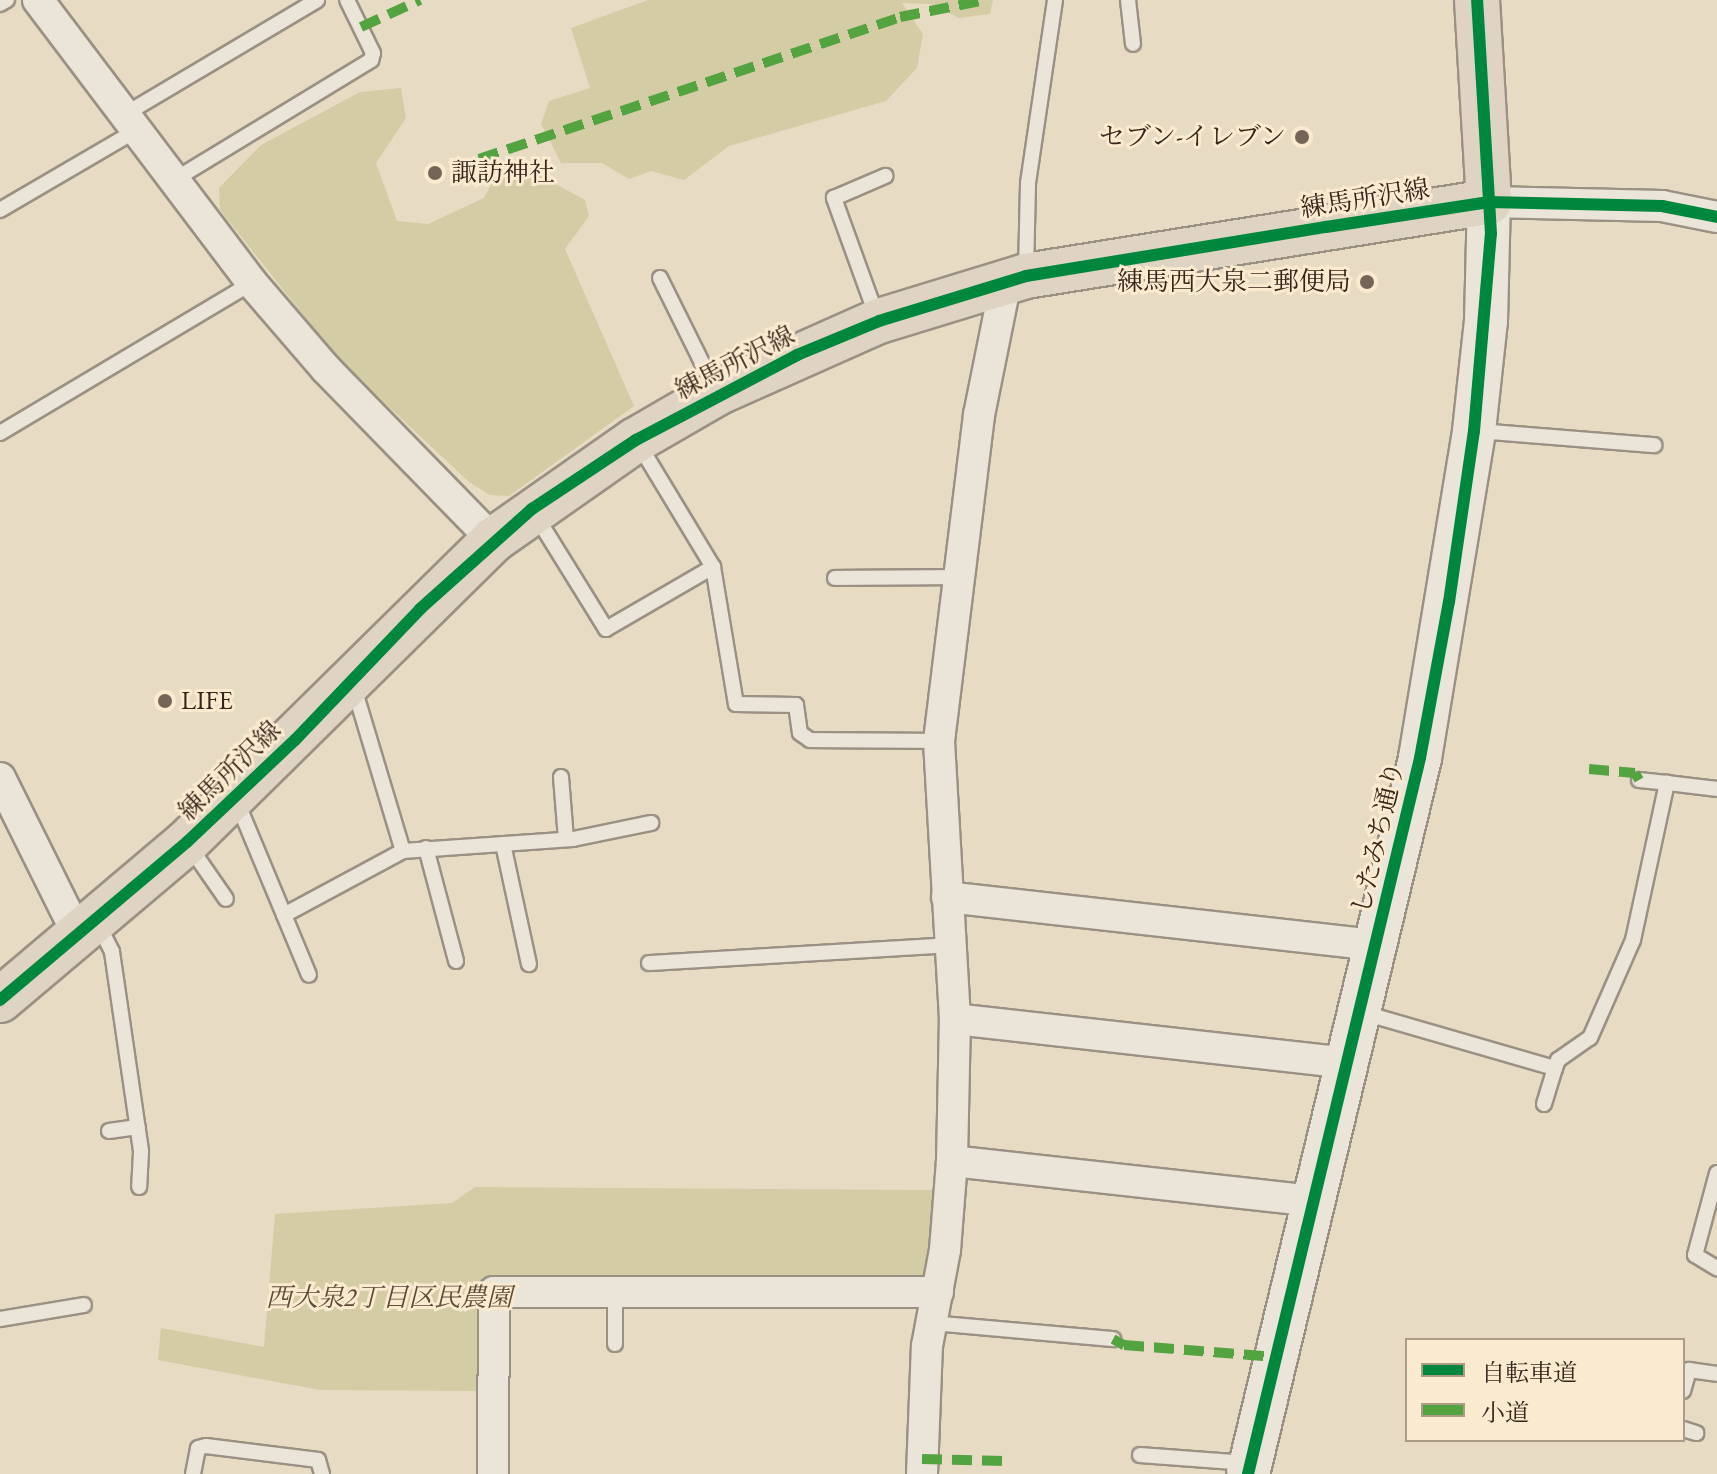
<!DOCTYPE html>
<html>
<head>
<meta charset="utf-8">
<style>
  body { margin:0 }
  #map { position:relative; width:1717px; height:1474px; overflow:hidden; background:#e8dbc4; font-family:"EB Garamond","Noto Serif JP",serif }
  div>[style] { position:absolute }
  .green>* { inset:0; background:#d4cca4 }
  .roads { filter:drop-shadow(2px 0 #9a9183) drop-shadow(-2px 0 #9a9183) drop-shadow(0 2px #9a9183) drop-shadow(0 -2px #9a9183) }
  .lane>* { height:14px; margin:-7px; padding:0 7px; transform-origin:7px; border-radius:7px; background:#ebe4d9 }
  .street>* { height:30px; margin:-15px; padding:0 15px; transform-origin:15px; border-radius:15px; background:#ebe4d9 }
  .secondary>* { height:42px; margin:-21px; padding:0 21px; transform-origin:21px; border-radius:21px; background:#ebe4d9 }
  .primary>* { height:44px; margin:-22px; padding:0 22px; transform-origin:22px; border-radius:22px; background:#dfd4c4 }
  .quiet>* { height:10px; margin-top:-5px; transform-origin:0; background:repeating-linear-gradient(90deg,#53a341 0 20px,transparent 0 30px) }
  .cycleway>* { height:12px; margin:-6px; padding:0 6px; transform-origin:6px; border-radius:6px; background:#00873e }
  .dots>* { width:22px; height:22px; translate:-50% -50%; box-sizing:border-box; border:4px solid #faeacf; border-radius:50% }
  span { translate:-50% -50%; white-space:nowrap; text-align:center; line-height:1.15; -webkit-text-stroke:6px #faeacf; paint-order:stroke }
  .poi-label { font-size:26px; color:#37251c }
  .right { translate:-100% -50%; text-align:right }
  .left { translate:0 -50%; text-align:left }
  .street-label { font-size:26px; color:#37251c }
  .park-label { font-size:26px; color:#5a4c37; font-style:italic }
  .legend { position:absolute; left:1405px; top:1338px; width:280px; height:104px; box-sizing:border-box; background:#faeacf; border:2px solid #ac9b87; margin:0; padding:10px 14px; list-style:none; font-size:24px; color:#37251c }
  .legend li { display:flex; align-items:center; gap:16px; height:40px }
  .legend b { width:40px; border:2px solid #ac9b87 }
</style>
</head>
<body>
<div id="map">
  <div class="green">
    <i style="clip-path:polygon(648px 0,993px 0,990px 14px,959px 18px,930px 4px,902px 3px,923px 34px,917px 68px,886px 101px,729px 146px,684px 180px,651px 171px,629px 179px,602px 163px,561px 163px,541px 124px,549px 101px,590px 88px,571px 28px)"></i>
    <i style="clip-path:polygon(401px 88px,406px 118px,376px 163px,397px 221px,428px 224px,484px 198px,500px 167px,515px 162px,585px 200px,589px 216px,565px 249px,634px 406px,509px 496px,490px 495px,469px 482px,339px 360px,220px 210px,219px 188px,261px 145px,360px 92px)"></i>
    <i style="clip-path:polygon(475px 1187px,933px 1190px,928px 1272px,924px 1279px,482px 1277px,481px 1391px,320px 1390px,158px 1360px,161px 1328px,264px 1347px,275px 1214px,452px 1203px)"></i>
  </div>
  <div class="roads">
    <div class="lane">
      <i style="left:1128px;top:0;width:44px;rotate:83.5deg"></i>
      <i style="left:0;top:4px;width:8px;rotate:-30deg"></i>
      <i style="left:122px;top:116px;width:227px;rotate:-30.7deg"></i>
      <i style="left:174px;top:180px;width:231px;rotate:-31.3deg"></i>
      <i style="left:371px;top:60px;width:7px;rotate:-74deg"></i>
      <i style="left:373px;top:53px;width:59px;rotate:-116.1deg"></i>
      <i style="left:0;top:210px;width:156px;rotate:-30.3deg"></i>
      <i style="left:1026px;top:272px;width:89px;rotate:-88.7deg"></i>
      <i style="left:1028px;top:183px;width:185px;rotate:-81.6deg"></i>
      <i style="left:660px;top:278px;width:124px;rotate:63.6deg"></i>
      <i style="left:877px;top:317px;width:127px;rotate:-109.9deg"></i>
      <i style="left:834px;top:198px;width:56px;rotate:-23.3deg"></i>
      <i style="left:1479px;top:431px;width:176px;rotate:4.6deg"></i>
      <i style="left:0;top:433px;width:293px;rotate:-30.8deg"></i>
      <i style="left:638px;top:443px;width:145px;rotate:58.8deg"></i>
      <i style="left:713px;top:567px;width:139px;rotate:80.5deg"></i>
      <i style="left:736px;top:704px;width:60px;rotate:1deg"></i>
      <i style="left:796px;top:705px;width:28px;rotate:82deg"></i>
      <i style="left:800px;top:733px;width:12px;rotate:35deg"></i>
      <i style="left:810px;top:740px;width:129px;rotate:0.4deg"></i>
      <i style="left:536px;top:516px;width:133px;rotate:58.2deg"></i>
      <i style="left:606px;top:629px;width:124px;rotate:-30.1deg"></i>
      <i style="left:835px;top:578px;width:121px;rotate:-0.5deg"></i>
      <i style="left:354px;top:688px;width:170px;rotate:73.3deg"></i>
      <i style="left:403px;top:851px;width:170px;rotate:-4deg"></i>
      <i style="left:573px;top:839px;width:80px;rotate:-11.6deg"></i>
      <i style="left:561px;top:777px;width:62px;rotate:85.4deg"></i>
      <i style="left:1639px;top:780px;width:28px;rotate:6deg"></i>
      <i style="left:237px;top:802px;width:187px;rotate:67.4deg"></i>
      <i style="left:503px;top:844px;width:123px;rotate:77.8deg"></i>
      <i style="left:190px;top:847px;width:63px;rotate:55.3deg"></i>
      <i style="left:426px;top:848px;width:117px;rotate:75.1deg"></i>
      <i style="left:284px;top:915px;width:135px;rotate:-28.3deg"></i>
      <i style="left:98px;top:924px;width:31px;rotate:63deg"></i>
      <i style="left:112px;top:952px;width:202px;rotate:81.7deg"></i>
      <i style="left:141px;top:1152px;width:35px;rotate:93deg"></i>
      <i style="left:649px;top:963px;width:301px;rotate:-3.4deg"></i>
      <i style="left:1364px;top:1013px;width:199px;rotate:16.1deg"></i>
      <i style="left:1555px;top:1068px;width:9px;rotate:-69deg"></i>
      <i style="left:1558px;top:1060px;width:39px;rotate:-35deg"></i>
      <i style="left:1590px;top:1038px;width:107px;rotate:-66.3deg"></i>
      <i style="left:1633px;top:940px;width:161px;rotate:-77.8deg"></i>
      <i style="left:1667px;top:783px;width:50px;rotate:6.8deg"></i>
      <i style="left:1544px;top:1104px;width:38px;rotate:-73deg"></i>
      <i style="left:109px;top:1131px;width:29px;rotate:-8deg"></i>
      <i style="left:1717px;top:1173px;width:85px;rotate:105deg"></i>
      <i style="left:1695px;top:1255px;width:26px;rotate:31deg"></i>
      <i style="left:615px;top:1290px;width:54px;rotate:90deg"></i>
      <i style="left:0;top:1319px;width:85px;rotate:-9.5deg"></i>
      <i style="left:932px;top:1323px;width:182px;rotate:5.1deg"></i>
      <i style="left:1683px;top:1391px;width:22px;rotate:-74deg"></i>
      <i style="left:1689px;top:1370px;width:28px;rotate:8deg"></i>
      <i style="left:1683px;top:1429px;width:14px;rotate:17deg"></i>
      <i style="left:1140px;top:1455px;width:107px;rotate:4.3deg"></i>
      <i style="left:193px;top:1474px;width:26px;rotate:-79deg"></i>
      <i style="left:198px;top:1448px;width:8px;rotate:-14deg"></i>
      <i style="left:206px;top:1446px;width:113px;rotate:7.1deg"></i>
      <i style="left:318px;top:1460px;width:15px;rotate:74deg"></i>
    </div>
    <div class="street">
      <i style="left:38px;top:0;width:355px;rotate:52.9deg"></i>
      <i style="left:252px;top:283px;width:113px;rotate:49.3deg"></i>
      <i style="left:326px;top:369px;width:239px;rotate:45.7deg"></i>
      <i style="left:1489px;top:202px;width:173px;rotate:1.3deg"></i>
      <i style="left:1662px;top:206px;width:56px;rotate:11.3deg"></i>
      <i style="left:0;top:778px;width:178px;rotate:63.6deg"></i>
      <i style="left:947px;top:897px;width:432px;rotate:6.4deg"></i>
      <i style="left:955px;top:1019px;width:395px;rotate:6.4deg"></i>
      <i style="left:952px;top:1161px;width:364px;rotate:6.3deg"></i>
      <i style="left:493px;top:1474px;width:182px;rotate:-89.7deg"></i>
      <i style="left:494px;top:1292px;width:444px"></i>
      <i style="left:922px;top:1474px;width:128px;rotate:-87.8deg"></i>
      <i style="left:927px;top:1346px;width:98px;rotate:-79.4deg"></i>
      <i style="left:945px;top:1250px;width:89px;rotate:-85.5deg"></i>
      <i style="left:952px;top:1161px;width:142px;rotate:-88.8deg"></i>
      <i style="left:955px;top:1019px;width:278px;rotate:-93.3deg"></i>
      <i style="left:939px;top:741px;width:328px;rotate:-83deg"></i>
      <i style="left:979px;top:415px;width:137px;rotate:-78.6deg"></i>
    </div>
    <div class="secondary">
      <i style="left:1248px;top:1474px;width:736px;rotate:-76.49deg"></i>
      <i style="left:1420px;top:758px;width:331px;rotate:-80.6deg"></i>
      <i style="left:1474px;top:431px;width:111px;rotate:-83.8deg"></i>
      <i style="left:1486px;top:321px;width:119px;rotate:-88.6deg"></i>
    </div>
    <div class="primary">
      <i style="left:0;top:1000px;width:245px;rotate:-40.2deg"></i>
      <i style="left:187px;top:842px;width:430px;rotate:-44.6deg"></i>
      <i style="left:493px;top:540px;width:174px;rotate:-35deg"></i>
      <i style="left:636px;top:440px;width:94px;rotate:-30.1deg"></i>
      <i style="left:717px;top:393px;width:177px;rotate:-24deg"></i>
      <i style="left:879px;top:321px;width:154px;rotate:-17deg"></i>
      <i style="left:1026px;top:276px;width:469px;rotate:-9.1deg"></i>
      <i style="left:1489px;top:202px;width:202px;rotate:-93.4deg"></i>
    </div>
  </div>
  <div class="quiet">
    <i style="left:361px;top:27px;width:65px;rotate:-24.6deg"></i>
    <i style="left:479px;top:159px;width:444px;rotate:-18.6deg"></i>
    <i style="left:900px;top:17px;width:88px;rotate:-11.2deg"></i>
    <i style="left:1589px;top:769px;width:46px;rotate:5deg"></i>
    <i style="left:1635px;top:773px;width:8px;rotate:60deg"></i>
    <i style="left:1113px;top:1339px;width:13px;rotate:29deg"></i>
    <i style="left:1124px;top:1345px;width:152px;rotate:4.5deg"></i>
    <i style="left:922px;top:1459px;width:83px;rotate:1.4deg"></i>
  </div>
  <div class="cycleway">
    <i style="left:0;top:1000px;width:245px;rotate:-40.2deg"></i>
    <i style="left:187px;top:842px;width:149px;rotate:-43.4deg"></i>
    <i style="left:295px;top:740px;width:181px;rotate:-46.3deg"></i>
    <i style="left:420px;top:609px;width:150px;rotate:-41.8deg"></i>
    <i style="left:532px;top:509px;width:125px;rotate:-33.6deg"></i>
    <i style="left:636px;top:440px;width:182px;rotate:-27.8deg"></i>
    <i style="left:797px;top:355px;width:89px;rotate:-22.5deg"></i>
    <i style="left:879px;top:321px;width:154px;rotate:-17deg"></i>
    <i style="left:1026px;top:276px;width:304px;rotate:-9.3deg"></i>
    <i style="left:1326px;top:227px;width:165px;rotate:-8.7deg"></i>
    <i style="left:1489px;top:202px;width:173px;rotate:1.3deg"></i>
    <i style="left:1662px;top:206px;width:56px;rotate:11.3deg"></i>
    <i style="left:1248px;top:1474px;width:736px;rotate:-76.49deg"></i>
    <i style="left:1420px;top:758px;width:159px;rotate:-79.5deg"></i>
    <i style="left:1449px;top:602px;width:173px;rotate:-81.7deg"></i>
    <i style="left:1474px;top:431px;width:198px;rotate:-85.1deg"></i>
    <i style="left:1491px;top:234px;width:234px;rotate:-93.4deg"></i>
  </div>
  <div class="dots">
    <i style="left:1302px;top:137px;background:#756557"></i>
    <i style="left:435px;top:173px;background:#756557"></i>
    <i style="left:1367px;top:282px;background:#756557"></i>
    <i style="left:165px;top:701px;background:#756557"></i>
  </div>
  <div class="poi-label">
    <span class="right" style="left:1286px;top:137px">セブン-イレブン</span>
    <span class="left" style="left:451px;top:173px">諏訪神社</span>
    <span class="right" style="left:1351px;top:282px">練馬西大泉二郵便局</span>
    <span class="left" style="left:181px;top:701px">LIFE</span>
  </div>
  <div class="street-label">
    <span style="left:1365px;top:199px;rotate:-9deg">練馬所沢線</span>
    <span style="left:735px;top:363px;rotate:-27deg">練馬所沢線</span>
    <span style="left:230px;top:771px;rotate:-44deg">練馬所沢線</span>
    <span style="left:1378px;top:838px;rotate:-77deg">したみち通り</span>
  </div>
  <div class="park-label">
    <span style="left:389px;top:1298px">西大泉2丁目区民農園</span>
  </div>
  <ul class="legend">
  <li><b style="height:10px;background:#00873e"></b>自転車道</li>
  <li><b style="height:10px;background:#53a341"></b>小道</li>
  </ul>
</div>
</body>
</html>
